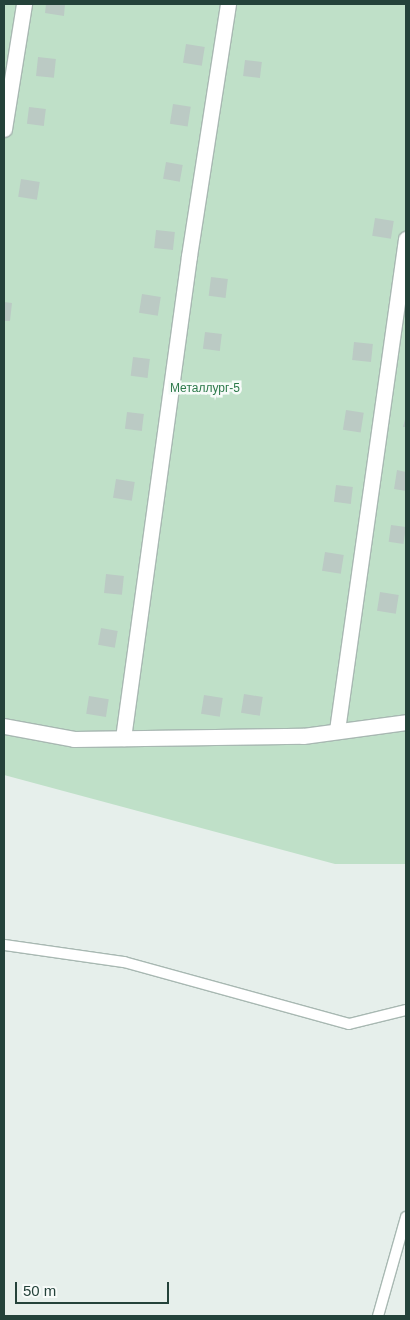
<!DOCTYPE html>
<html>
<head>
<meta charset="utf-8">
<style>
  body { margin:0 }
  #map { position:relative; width:410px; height:1320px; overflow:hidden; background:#e6efeb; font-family:Helvetica,sans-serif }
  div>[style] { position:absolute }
  .green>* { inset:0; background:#bfe0c8 }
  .building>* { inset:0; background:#bbcac4; transform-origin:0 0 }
  .roads { filter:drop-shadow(1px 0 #a8b8b2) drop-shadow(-1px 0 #a8b8b2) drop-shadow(0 1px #a8b8b2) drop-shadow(0 -1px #a8b8b2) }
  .lane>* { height:10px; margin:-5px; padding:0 5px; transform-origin:5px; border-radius:5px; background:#fff }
  .street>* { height:15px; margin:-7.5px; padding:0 7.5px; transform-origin:7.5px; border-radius:7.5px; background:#fff }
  span { translate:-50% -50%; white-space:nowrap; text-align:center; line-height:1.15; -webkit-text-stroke:5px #f7fbf9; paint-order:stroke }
  .park-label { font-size:12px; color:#2d7a4b }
  .frame { position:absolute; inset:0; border:5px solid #24423a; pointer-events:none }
  .scale { position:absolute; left:15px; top:1282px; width:154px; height:22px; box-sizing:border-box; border:2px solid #24423a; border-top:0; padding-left:6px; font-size:15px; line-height:18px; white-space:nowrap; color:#24423a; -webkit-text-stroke:4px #f7fbf9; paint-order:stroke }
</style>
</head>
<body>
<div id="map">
  <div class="green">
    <i style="clip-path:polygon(4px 4px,406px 4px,406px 864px,335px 864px,4px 775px)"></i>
  </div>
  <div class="building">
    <i style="clip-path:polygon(46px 4px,65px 4px,64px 16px,45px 13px)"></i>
    <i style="left:186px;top:44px;width:19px;height:19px;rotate:9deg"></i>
    <i style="left:38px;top:57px;width:18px;height:19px;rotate:6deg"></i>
    <i style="left:245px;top:60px;width:17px;height:16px;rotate:7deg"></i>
    <i style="left:173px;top:104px;width:18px;height:20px;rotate:9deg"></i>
    <i style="left:29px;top:107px;width:17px;height:17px;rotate:7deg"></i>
    <i style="left:166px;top:162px;width:17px;height:17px;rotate:10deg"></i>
    <i style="left:21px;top:179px;width:19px;height:18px;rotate:9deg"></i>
    <i style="left:375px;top:218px;width:19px;height:18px;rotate:9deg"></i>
    <i style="left:156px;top:230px;width:19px;height:18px;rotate:6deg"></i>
    <i style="left:211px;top:277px;width:17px;height:19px;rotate:7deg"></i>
    <i style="left:142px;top:294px;width:19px;height:19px;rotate:9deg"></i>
    <i style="clip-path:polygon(4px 302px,12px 303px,10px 321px,4px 321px)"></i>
    <i style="left:205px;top:332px;width:17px;height:17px;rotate:7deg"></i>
    <i style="left:354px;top:342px;width:19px;height:18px;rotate:6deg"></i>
    <i style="left:133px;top:357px;width:17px;height:19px;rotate:7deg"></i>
    <i style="left:346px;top:410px;width:18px;height:20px;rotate:9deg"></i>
    <i style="left:127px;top:412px;width:17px;height:17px;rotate:7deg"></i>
    <i style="clip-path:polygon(406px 415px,406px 427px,403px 427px)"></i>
    <i style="clip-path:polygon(397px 470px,406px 472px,406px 491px,394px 489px)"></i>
    <i style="left:116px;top:479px;width:19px;height:19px;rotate:9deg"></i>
    <i style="left:336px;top:485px;width:17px;height:17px;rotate:7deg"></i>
    <i style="left:391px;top:525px;width:15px;height:17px;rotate:8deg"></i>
    <i style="left:325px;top:552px;width:19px;height:19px;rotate:9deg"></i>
    <i style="left:106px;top:574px;width:18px;height:19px;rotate:6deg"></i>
    <i style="left:380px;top:592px;width:19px;height:19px;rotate:9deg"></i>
    <i style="left:101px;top:628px;width:17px;height:17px;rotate:10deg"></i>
    <i style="left:244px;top:694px;width:19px;height:19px;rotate:9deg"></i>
    <i style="left:204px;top:695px;width:19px;height:19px;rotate:9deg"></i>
    <i style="left:89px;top:696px;width:20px;height:18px;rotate:9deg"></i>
  </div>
  <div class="roads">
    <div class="lane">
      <i style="left:4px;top:945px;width:121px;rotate:8.1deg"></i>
      <i style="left:124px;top:962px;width:233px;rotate:15.4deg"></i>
      <i style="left:349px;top:1024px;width:59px;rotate:-13.8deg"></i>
      <i style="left:378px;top:1316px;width:103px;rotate:-74.2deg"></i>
    </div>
    <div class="street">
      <i style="left:4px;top:129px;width:127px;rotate:-80.9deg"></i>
      <i style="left:4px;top:726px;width:71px;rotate:10.5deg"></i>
      <i style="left:74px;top:739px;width:229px;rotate:-0.8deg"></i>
      <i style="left:303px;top:736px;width:104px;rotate:-7.7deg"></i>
      <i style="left:337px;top:730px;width:496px;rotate:-82deg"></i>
      <i style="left:123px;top:738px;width:486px;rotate:-82.2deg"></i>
      <i style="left:189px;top:256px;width:255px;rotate:-81.2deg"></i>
    </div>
  </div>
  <div class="park-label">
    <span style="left:205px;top:389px">Металлург-5</span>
  </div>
  <div class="frame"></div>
  <div class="scale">50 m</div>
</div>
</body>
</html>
